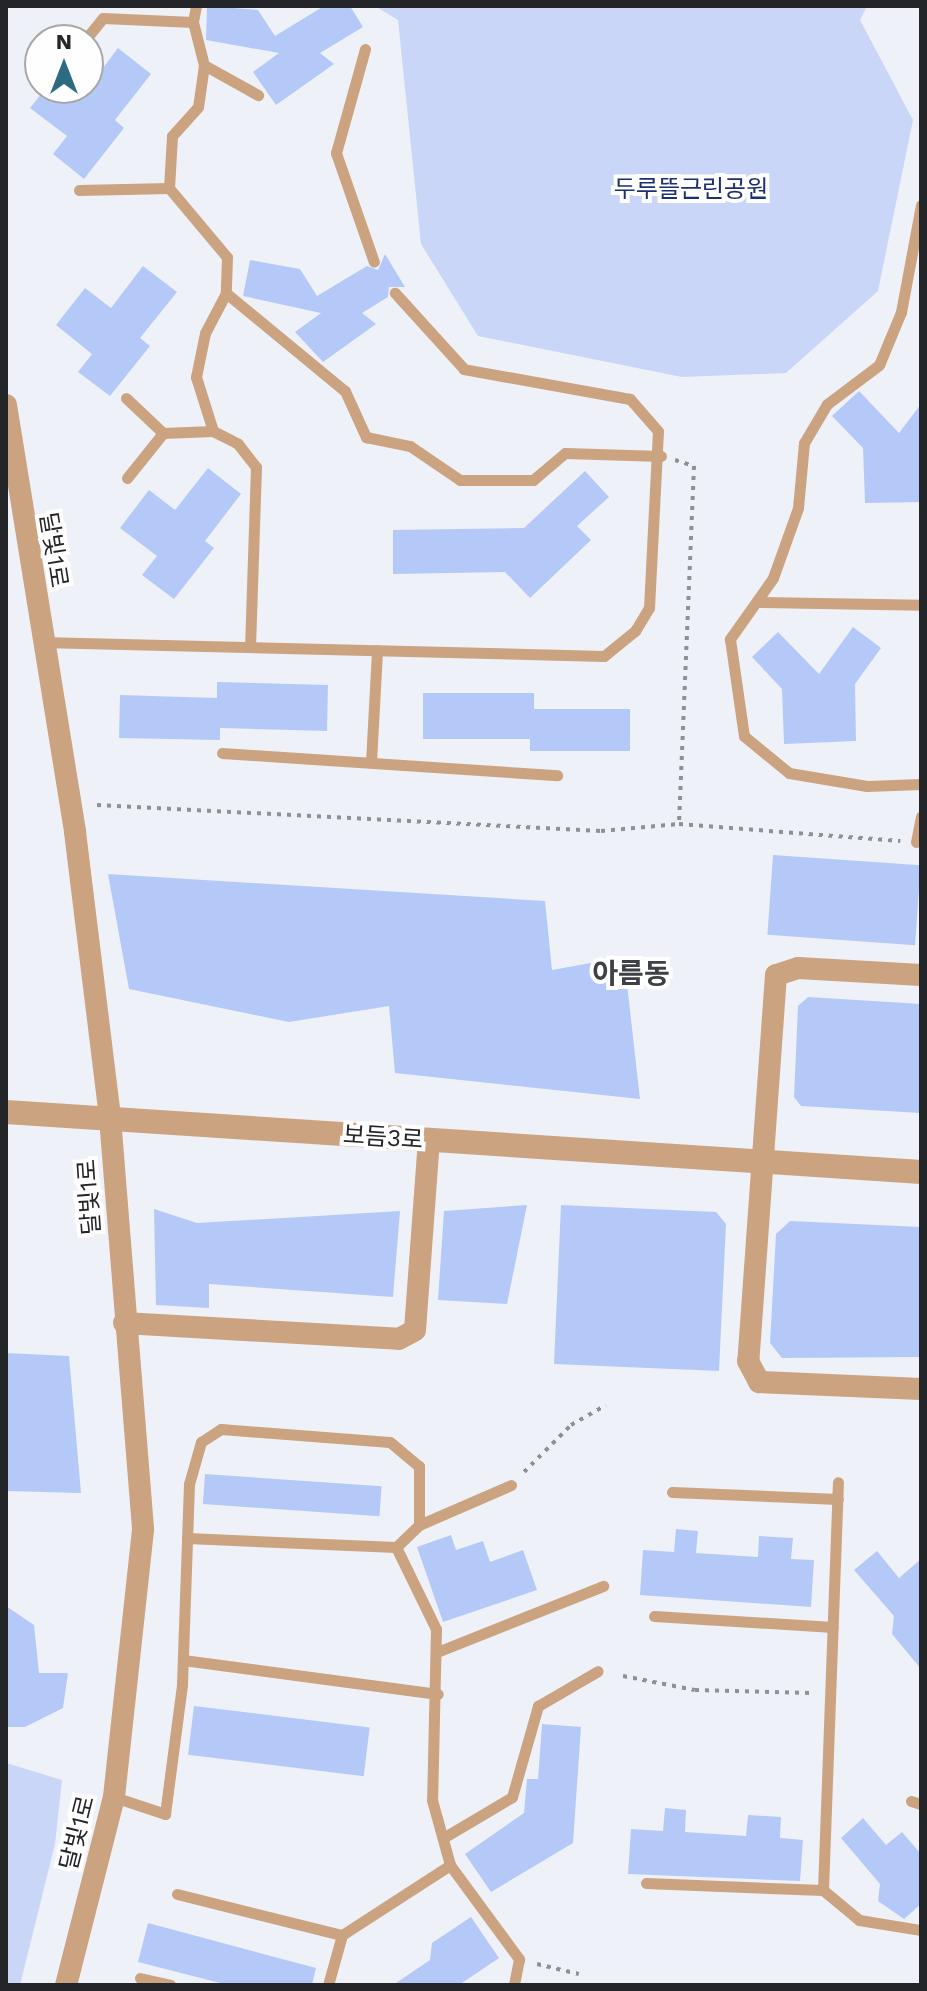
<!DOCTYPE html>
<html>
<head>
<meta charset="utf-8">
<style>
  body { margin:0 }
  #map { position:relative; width:927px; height:1991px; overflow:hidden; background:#eef1f7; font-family:"Work Sans","Noto Sans KR",sans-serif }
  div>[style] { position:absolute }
  .green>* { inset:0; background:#c9d6f8 }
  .building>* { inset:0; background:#b5c9f9; transform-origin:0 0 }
  .path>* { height:4px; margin-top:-2px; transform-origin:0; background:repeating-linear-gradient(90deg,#8e9095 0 4px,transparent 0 10px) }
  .service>* { height:11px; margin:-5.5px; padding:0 5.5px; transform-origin:5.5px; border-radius:5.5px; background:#cba380 }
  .minor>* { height:22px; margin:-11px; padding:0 11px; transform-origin:11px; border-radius:11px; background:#cba380 }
  .tertiary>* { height:24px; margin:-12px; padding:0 12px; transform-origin:12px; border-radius:12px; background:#cba380 }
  span { translate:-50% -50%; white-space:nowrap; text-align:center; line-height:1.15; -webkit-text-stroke:8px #fefefe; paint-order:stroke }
  .park-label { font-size:24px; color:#1d2f73 }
  .street-label { font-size:24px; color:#242528 }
  .quarter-label { font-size:28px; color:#3d4045; font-weight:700 }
  .frame { position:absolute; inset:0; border:8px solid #242528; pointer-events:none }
  .north { position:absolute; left:24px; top:24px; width:80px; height:80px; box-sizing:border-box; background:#fefefe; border:2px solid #a7a7a8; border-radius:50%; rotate:0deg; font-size:22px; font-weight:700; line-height:32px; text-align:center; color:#242528 }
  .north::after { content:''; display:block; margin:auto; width:28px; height:36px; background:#2c6b81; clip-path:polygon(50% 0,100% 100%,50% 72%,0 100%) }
</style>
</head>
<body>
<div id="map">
  <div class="green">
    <i style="clip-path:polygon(375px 6px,867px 6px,860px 20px,913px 120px,878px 291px,786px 373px,682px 377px,478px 336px,421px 244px,398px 20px)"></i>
    <i style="clip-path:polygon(6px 1763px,62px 1780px,55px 1844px,20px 1985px,6px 1985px)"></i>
  </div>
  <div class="building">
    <i style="clip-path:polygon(207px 6px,258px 10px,275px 36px,324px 6px,350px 6px,363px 27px,320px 53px,334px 64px,276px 105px,253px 72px,279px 53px,206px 40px)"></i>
    <i style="clip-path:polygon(118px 48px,151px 74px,115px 120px,124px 128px,84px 179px,53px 154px,67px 136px,30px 108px,46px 88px,88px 88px)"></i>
    <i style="clip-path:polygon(385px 254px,405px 287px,389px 287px,388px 297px,362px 313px,376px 324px,323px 362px,295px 332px,321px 313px,243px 296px,250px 260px,300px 269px,317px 296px,367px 266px,378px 270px)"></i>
    <i style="clip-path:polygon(143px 266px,177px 292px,140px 338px,150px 346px,110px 396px,78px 372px,92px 354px,56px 325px,85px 288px,111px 308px)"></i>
    <i style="clip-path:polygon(859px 391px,899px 433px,921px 404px,921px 502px,865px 503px,863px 448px,832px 416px)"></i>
    <i style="clip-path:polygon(208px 468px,241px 494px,205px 541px,214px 548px,174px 599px,142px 575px,157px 556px,120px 528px,149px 490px,175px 510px)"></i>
    <i style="clip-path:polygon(585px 471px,609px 497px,577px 526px,591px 540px,530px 598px,505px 572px,393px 574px,393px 530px,524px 528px)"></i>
    <i style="clip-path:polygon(853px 627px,881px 648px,855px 684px,856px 741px,784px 744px,782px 689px,752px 657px,778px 632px,819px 674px)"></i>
    <i style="clip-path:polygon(217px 682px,328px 685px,327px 731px,220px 728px,220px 740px,119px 738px,120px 695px,217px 698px)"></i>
    <i style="clip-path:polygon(423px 693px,534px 693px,534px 709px,630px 709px,630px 751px,530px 751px,530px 739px,423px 739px)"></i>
    <i style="left:773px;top:855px;width:148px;height:80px;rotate:4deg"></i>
    <i style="clip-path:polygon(108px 874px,545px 901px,552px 970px,624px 957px,640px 1099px,395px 1073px,389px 1006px,289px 1022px,129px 989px)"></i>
    <i style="clip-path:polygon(808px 997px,921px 1004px,921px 1113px,801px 1106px,794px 1097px,798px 1006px)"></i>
    <i style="clip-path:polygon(527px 1205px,507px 1304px,438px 1300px,444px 1211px)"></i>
    <i style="clip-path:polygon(561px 1205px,716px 1212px,726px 1224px,719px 1371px,554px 1364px)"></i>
    <i style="clip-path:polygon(154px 1209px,197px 1223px,400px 1211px,393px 1297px,209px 1284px,209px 1308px,156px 1305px)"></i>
    <i style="clip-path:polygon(790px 1221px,921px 1227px,921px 1357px,782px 1358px,770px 1343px,776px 1234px)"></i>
    <i style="clip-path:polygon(6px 1353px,69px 1356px,81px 1493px,6px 1491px)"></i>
    <i style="left:205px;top:1474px;width:177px;height:30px;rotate:4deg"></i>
    <i style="clip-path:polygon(676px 1529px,698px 1531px,696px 1553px,758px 1557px,759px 1536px,793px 1538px,791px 1559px,814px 1560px,811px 1607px,640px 1595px,643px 1550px,674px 1552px)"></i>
    <i style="clip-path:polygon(451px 1535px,456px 1550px,483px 1541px,490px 1562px,523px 1550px,537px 1590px,443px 1622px,417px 1547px)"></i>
    <i style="clip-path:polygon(877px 1551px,899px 1578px,921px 1559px,921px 1669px,892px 1634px,894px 1616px,854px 1570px)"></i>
    <i style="clip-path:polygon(6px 1606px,34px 1625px,39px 1673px,68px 1673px,63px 1708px,25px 1727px,6px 1727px)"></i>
    <i style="left:194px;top:1706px;width:177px;height:49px;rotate:7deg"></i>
    <i style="clip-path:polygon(542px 1724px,581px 1727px,573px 1843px,491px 1892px,465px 1854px,524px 1813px,527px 1779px,538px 1779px)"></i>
    <i style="clip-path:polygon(665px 1808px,686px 1810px,685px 1832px,746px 1836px,748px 1815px,781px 1817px,780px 1838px,803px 1840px,800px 1881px,628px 1874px,631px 1829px,663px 1831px)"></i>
    <i style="clip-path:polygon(863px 1818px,886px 1845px,902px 1832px,921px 1854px,921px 1904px,904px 1919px,878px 1901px,880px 1884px,841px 1838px)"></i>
    <i style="clip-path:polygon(471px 1917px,499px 1958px,459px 1985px,393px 1985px,430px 1960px,432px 1943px)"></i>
    <i style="clip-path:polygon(148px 1923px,316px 1968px,312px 1985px,228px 1985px,138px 1962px)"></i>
  </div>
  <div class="path">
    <i style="left:675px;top:460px;width:20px;rotate:18deg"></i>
    <i style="left:694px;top:466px;width:358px;rotate:92.4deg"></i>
    <i style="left:97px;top:805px;width:505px;rotate:2.95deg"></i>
    <i style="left:601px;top:831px;width:78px;rotate:-5.1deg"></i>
    <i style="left:679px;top:824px;width:222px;rotate:4.4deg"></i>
    <i style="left:524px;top:1472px;width:66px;rotate:-45deg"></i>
    <i style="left:571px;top:1425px;width:40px;rotate:-29.7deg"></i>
    <i style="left:623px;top:1676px;width:73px;rotate:11deg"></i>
    <i style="left:695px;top:1690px;width:117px;rotate:1.5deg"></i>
    <i style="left:537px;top:1964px;width:43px;rotate:13.4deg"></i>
  </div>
  <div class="service">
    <i style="left:196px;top:6px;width:16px;rotate:101deg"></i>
    <i style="left:193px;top:22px;width:44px;rotate:75.7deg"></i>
    <i style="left:204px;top:65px;width:42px;rotate:98.1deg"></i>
    <i style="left:198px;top:107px;width:39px;rotate:132deg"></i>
    <i style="left:172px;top:136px;width:52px;rotate:93.3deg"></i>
    <i style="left:169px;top:188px;width:90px;rotate:50deg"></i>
    <i style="left:227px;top:257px;width:36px;rotate:92deg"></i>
    <i style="left:226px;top:293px;width:45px;rotate:117.7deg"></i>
    <i style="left:205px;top:333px;width:45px;rotate:101.6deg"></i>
    <i style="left:196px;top:377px;width:57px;rotate:72.5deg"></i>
    <i style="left:85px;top:40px;width:28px;rotate:-51deg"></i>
    <i style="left:103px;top:18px;width:90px;rotate:2.5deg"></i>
    <i style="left:365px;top:49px;width:108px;rotate:105.6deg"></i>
    <i style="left:336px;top:153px;width:115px;rotate:70.8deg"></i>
    <i style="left:204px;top:65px;width:62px;rotate:29.1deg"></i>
    <i style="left:79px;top:190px;width:90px;rotate:-1.3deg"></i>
    <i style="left:921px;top:205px;width:109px;rotate:100.6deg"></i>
    <i style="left:901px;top:312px;width:57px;rotate:112.5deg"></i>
    <i style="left:879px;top:365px;width:65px;rotate:143.1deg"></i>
    <i style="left:827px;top:404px;width:45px;rotate:120.5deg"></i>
    <i style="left:804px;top:443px;width:65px;rotate:95.3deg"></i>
    <i style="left:798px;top:508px;width:74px;rotate:109.7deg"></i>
    <i style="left:773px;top:578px;width:75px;rotate:125.2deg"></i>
    <i style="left:730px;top:639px;width:98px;rotate:81.8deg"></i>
    <i style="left:744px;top:736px;width:58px;rotate:39.4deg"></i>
    <i style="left:789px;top:773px;width:79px;rotate:9.5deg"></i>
    <i style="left:867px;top:786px;width:54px;rotate:-2.1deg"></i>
    <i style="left:226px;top:293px;width:154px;rotate:39.5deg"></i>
    <i style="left:345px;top:391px;width:51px;rotate:65.5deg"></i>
    <i style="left:366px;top:437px;width:45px;rotate:11.6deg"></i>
    <i style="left:410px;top:446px;width:60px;rotate:34.2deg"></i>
    <i style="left:460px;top:480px;width:73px"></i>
    <i style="left:533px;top:480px;width:42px;rotate:-40.2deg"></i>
    <i style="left:565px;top:453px;width:96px;rotate:1.8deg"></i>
    <i style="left:126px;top:398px;width:51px;rotate:43.4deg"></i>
    <i style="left:127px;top:478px;width:58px;rotate:-51.3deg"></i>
    <i style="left:163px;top:433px;width:50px;rotate:-2.3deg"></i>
    <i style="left:213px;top:431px;width:28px;rotate:27deg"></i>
    <i style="left:238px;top:444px;width:29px;rotate:52deg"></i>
    <i style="left:256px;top:467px;width:179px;rotate:91.9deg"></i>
    <i style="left:757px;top:602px;width:164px;rotate:1deg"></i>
    <i style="left:41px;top:642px;width:563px;rotate:1.42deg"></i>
    <i style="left:604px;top:656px;width:40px;rotate:-39deg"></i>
    <i style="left:635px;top:631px;width:27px;rotate:-59deg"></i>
    <i style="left:649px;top:608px;width:177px;rotate:-87.1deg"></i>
    <i style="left:658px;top:431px;width:43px;rotate:-131.2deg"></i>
    <i style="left:630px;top:399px;width:169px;rotate:-169.8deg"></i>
    <i style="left:464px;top:369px;width:103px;rotate:-132.2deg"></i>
    <i style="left:222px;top:753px;width:336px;rotate:3.8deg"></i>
    <i style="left:371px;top:762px;width:112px;rotate:-86.9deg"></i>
    <i style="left:916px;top:842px;width:26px;rotate:-79deg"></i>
    <i style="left:511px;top:1485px;width:100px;rotate:156.5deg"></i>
    <i style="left:419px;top:1525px;width:32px;rotate:136deg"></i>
    <i style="left:396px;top:1547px;width:91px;rotate:64deg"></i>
    <i style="left:436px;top:1629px;width:171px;rotate:91.3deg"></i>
    <i style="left:432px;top:1800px;width:67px;rotate:74.5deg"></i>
    <i style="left:450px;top:1865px;width:117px;rotate:53.7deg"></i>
    <i style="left:519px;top:1959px;width:26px;rotate:101deg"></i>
    <i style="left:672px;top:1492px;width:166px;rotate:2.4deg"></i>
    <i style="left:187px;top:1538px;width:209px;rotate:2.5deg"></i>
    <i style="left:654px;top:1616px;width:179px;rotate:3.5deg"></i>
    <i style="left:437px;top:1652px;width:179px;rotate:-21.7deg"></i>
    <i style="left:183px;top:1660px;width:257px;rotate:7.6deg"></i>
    <i style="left:114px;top:1797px;width:54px;rotate:18.4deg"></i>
    <i style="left:165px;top:1814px;width:131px;rotate:-82.5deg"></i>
    <i style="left:182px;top:1684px;width:200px;rotate:-88deg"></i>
    <i style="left:189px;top:1484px;width:44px;rotate:-74.1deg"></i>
    <i style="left:201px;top:1442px;width:24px;rotate:-33deg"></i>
    <i style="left:221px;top:1429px;width:169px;rotate:4.4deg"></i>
    <i style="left:390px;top:1442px;width:38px;rotate:40deg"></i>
    <i style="left:419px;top:1466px;width:59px;rotate:90deg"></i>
    <i style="left:911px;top:1801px;width:10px;rotate:17deg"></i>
    <i style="left:443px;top:1838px;width:80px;rotate:-30.7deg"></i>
    <i style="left:512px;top:1797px;width:95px;rotate:-74.1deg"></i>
    <i style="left:538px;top:1706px;width:69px;rotate:-30.3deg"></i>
    <i style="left:646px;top:1883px;width:177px;rotate:2.3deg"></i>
    <i style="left:823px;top:1890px;width:47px;rotate:39.8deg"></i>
    <i style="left:859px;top:1920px;width:63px;rotate:9.2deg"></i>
    <i style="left:823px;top:1890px;width:408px;rotate:-87.9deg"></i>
    <i style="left:177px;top:1894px;width:170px;rotate:14deg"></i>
    <i style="left:140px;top:1978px;width:31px;rotate:13deg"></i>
    <i style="left:328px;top:1985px;width:52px;rotate:-74.4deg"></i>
    <i style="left:342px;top:1935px;width:129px;rotate:-32.9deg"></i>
  </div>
  <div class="minor">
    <i style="left:6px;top:405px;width:433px;rotate:80.8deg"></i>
    <i style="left:75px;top:832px;width:288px;rotate:83deg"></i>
    <i style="left:110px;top:1118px;width:413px;rotate:85.4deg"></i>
    <i style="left:143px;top:1530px;width:269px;rotate:96.2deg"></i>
    <i style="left:114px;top:1797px;width:194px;rotate:104.3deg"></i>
    <i style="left:921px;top:975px;width:123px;rotate:-176.7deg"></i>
    <i style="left:798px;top:968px;width:23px;rotate:162deg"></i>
    <i style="left:776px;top:975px;width:387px;rotate:94.1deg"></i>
    <i style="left:748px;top:1361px;width:24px;rotate:62deg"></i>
    <i style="left:759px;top:1382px;width:162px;rotate:2.5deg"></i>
    <i style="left:124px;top:1323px;width:275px;rotate:3.3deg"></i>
    <i style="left:399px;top:1339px;width:18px;rotate:-29deg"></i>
    <i style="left:415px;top:1330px;width:190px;rotate:-85.8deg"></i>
  </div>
  <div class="tertiary">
    <i style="left:6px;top:1112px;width:917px;rotate:3.75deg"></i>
  </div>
  <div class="park-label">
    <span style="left:691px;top:190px">두루뜰근린공원</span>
  </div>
  <div class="street-label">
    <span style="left:53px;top:550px;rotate:81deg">달빛1로</span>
    <span style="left:383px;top:1138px;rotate:4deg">보듬3로</span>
    <span style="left:90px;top:1197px;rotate:-94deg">달빛1로</span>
    <span style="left:78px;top:1833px;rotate:-76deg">달빛1로</span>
  </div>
  <div class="quarter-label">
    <span style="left:631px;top:974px">아름동</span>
  </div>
  <div class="frame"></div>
  <div class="north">N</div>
</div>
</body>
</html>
